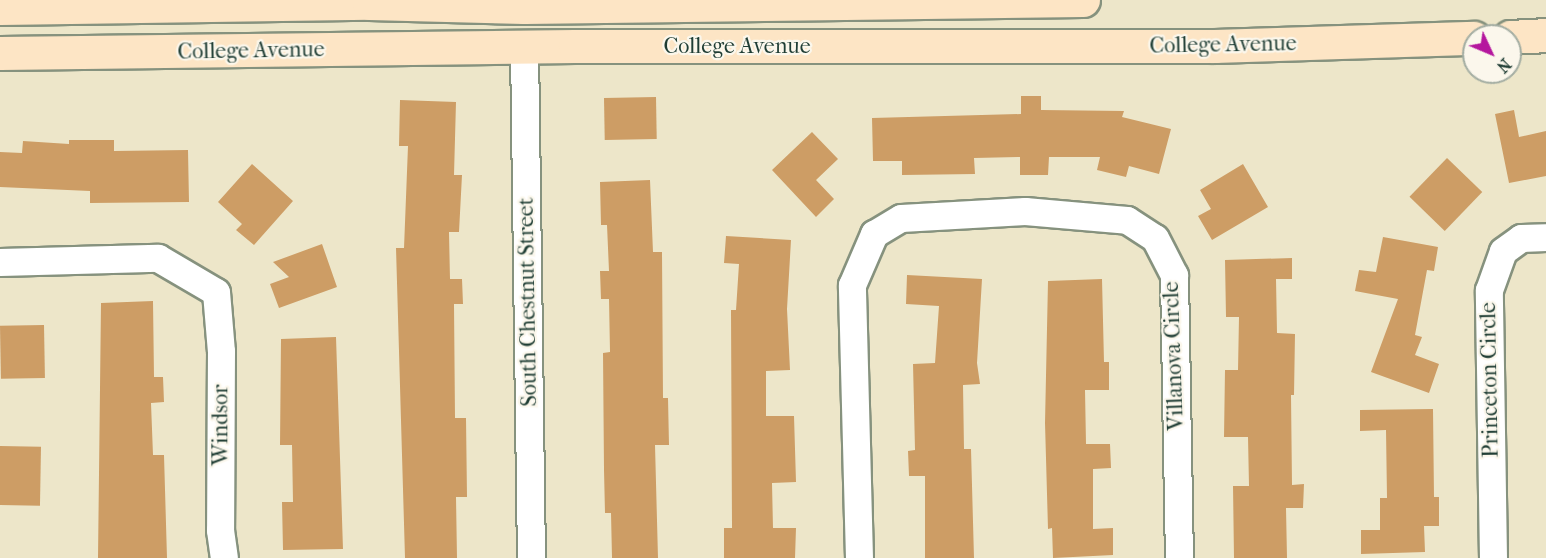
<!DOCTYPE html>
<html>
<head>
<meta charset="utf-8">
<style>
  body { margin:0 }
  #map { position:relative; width:1546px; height:558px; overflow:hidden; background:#ede6c9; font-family:"IM FELL French Canon",serif }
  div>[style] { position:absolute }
  .building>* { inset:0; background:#cd9d65; transform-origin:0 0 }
  .roads { filter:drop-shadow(2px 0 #86927e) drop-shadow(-2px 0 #86927e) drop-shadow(0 2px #86927e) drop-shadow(0 -2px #86927e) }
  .minor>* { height:27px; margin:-13.5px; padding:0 13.5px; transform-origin:13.5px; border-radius:13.5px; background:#fff }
  .secondary>* { height:33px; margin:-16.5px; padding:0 16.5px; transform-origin:16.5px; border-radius:16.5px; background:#fde5c5 }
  span { translate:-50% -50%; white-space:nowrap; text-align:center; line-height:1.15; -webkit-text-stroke:4.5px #fbf7ec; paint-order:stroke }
  .street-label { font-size:22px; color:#1f3d34 }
  .north { position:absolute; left:1462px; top:24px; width:60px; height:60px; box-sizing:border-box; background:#fbf7ec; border:2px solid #a3ada2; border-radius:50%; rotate:134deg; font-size:16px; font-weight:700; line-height:24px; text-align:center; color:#1f3d34 }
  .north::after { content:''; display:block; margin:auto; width:21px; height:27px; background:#b5179e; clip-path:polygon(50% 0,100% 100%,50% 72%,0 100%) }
</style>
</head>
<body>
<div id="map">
  <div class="building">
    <i style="clip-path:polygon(1021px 96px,1041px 96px,1041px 110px,1124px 111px,1122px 117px,1171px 129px,1159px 174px,1129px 166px,1126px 177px,1097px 170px,1100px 157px,1049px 157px,1048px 175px,1020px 175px,1020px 157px,974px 158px,975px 174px,902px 175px,902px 161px,873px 161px,872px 118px,1021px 114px)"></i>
    <i style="left:656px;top:97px;width:42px;height:52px;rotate:89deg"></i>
    <i style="clip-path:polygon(400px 100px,456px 102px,454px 175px,462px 175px,459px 232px,449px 232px,450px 279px,462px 279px,463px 304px,454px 304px,455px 418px,466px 418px,467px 497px,456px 497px,457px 558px,405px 558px,396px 248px,404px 248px,408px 146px,399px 146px)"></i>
    <i style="clip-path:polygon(1514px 110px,1519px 137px,1546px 131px,1546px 176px,1509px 183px,1495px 114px)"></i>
    <i style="clip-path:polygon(812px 132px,838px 159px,816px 180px,834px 199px,816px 217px,772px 170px)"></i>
    <i style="clip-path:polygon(69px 140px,114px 140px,114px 151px,188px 150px,189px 202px,90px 203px,90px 191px,0 187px,0 152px,22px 153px,23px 141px,69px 144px)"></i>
    <i style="left:1447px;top:158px;width:49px;height:54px;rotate:44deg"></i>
    <i style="clip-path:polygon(252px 164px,293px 201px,254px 245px,236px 230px,242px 224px,218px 202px)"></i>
    <i style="clip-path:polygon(1243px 164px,1268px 207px,1212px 240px,1198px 216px,1211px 209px,1200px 190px)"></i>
    <i style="clip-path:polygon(650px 180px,653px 252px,662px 252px,663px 398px,668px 398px,669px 445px,655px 445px,658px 558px,612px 558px,611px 513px,605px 513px,604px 470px,603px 353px,610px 352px,609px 299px,601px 299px,600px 271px,609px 271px,607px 225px,601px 225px,600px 182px)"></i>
    <i style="clip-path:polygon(726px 236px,791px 240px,787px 309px,790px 370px,766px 371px,766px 416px,794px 416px,796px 482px,772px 483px,773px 528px,796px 528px,795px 558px,724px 558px,724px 528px,732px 528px,731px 310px,736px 310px,739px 264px,724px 263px)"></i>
    <i style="clip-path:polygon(1383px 237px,1438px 247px,1434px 271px,1427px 270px,1415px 335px,1422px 337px,1415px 355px,1439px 364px,1429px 393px,1371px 372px,1398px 299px,1355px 291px,1359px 270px,1376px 272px)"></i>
    <i style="clip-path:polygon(322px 244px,337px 287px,279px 308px,270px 284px,289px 277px,273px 262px)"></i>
    <i style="clip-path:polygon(1292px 258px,1292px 279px,1276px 279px,1277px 333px,1295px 334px,1294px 395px,1291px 395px,1292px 485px,1304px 484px,1303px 508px,1286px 508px,1287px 558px,1234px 558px,1233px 486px,1249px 486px,1248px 437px,1224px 437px,1225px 370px,1238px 370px,1239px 317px,1226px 317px,1225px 260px)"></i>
    <i style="clip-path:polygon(907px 275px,982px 279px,977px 363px,980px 384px,963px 385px,964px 449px,971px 449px,974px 558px,925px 558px,925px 476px,909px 476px,908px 451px,915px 450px,913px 364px,935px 363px,939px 306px,906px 304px)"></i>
    <i style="clip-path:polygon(1102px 279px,1104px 362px,1109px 362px,1109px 390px,1085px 390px,1086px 444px,1110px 444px,1111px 468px,1093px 469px,1093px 529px,1113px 528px,1113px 555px,1053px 558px,1052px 528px,1048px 529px,1045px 423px,1048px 281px)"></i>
    <i style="clip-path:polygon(153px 301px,154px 377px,163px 377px,164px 402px,151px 403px,153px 455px,164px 455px,167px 558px,98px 558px,101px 303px)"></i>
    <i style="left:44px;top:325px;width:53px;height:44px;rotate:89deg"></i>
    <i style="clip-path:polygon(336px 337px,343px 549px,283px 550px,282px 502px,293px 502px,292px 445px,280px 445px,281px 339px)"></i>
    <i style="clip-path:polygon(1433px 409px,1434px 497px,1439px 497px,1439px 526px,1424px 526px,1425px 552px,1361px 554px,1361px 530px,1380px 530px,1380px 498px,1387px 498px,1386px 430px,1360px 431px,1360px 410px)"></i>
    <i style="left:0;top:446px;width:41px;height:59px;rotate:1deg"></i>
  </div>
  <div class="roads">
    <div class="minor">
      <i style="left:524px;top:46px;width:512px;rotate:89.22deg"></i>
      <i style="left:0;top:262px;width:158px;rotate:-1.5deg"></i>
      <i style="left:158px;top:258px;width:67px;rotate:30.4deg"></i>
      <i style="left:216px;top:292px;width:59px;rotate:85.2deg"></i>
      <i style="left:221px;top:351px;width:179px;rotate:90.3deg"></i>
      <i style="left:220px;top:530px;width:28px;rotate:82deg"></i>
      <i style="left:859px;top:558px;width:273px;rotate:-91.5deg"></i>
      <i style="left:852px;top:285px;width:56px;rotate:-66.7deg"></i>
      <i style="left:874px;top:234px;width:31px;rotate:-31deg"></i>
      <i style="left:901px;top:218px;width:124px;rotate:-3.2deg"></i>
      <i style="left:1025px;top:211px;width:102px;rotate:5deg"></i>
      <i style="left:1127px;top:220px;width:33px;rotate:33deg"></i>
      <i style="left:1155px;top:238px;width:42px;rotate:62.8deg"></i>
      <i style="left:1174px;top:275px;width:283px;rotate:89deg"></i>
      <i style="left:1493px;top:558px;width:268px;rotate:-90.9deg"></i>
      <i style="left:1489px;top:290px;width:41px;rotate:-70.3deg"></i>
      <i style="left:1503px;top:251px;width:22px;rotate:-36deg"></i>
      <i style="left:1521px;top:238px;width:25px;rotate:-2deg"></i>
    </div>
    <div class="secondary">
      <i style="left:0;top:8px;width:369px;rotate:-0.8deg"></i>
      <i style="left:369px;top:3px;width:155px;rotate:1.5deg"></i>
      <i style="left:524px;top:7px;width:559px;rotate:-0.72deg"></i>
      <i style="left:1510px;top:37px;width:36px;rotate:-3deg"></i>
      <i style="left:0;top:53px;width:575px;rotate:-0.7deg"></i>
      <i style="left:575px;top:46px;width:640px"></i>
      <i style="left:1215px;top:46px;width:259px;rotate:-1.8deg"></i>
    </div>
  </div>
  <div class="street-label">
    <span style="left:1223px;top:45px;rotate:-1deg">College Avenue</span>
    <span style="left:737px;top:47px">College Avenue</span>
    <span style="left:251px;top:51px;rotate:-1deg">College Avenue</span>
    <span style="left:528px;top:302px;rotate:-91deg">South Chestnut Street</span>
    <span style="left:1174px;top:356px;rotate:-92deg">Villanova Circle</span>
    <span style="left:1490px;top:380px;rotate:-91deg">Princeton Circle</span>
    <span style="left:221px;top:425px;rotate:-90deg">Windsor</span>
  </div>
  <div class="north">N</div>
</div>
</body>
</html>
